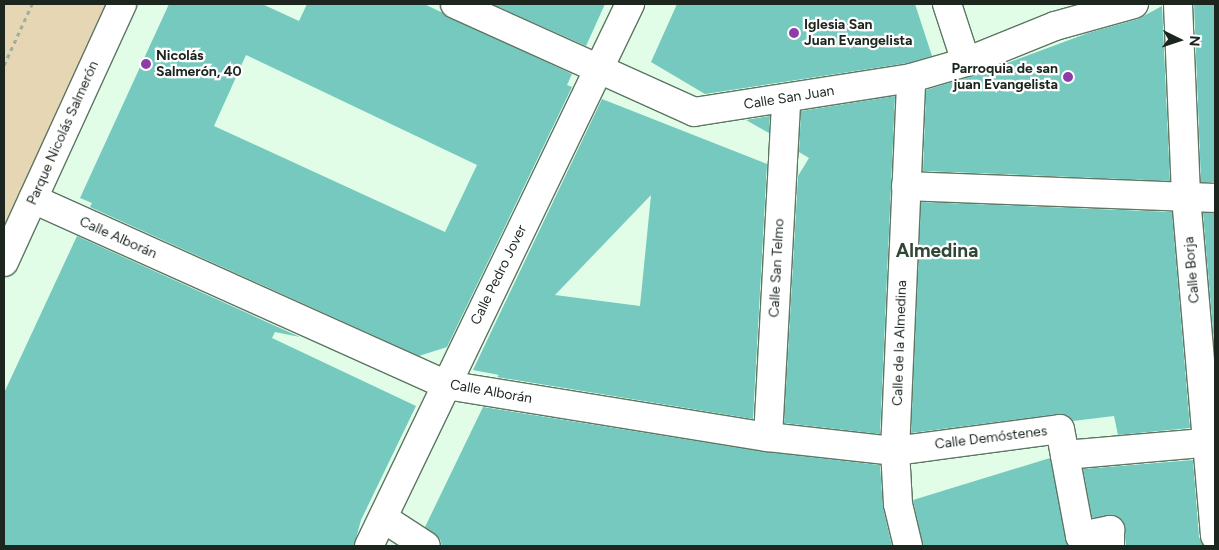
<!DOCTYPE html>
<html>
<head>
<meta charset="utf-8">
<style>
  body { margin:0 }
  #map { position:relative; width:1219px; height:550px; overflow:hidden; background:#e1fde7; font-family:Figtree,sans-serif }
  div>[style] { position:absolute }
  .green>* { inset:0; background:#e6d6b3 }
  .building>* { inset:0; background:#76c9be }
  .path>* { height:3px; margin-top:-1.5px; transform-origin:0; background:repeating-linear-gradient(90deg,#9aaf9e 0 4px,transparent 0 8px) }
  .roads { filter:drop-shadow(1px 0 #5d7663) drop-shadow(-1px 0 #5d7663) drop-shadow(0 1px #5d7663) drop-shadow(0 -1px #5d7663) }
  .minor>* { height:28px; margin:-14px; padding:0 14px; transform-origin:14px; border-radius:14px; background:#fff }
  .major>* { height:28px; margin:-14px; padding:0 14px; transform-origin:14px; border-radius:14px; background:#fff }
  .dots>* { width:14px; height:14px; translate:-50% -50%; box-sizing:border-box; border:2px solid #fff; border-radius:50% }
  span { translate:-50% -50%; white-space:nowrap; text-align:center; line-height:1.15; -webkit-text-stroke:4.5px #fff; paint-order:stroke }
  .poi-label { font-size:14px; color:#1c261e; font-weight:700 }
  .left { translate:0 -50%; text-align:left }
  .right { translate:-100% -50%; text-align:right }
  .street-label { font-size:14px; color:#1c261e }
  .district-label { font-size:19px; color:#304736; font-weight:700 }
  .frame { position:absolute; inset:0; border:5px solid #1c261e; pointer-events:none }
  .north { position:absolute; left:1154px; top:15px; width:50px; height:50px; -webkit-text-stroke:4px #fff; paint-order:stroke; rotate:94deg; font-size:14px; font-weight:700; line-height:20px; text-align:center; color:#1c261e }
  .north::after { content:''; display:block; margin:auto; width:18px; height:22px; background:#1c261e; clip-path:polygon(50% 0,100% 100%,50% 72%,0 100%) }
</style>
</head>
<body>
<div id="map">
  <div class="green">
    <i style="clip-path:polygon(4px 4px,110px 4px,4px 232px)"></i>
  </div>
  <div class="building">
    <i style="clip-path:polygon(evenodd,169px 4px,262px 4px,299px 21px,307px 4px,424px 4px,572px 74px,567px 85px,572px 87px,447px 347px,419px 356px,90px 207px,92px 203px,80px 198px,169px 4px,246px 55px,477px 165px,445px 232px,214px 126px,246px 55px)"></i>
    <i style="clip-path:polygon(492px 4px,605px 4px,586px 46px)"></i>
    <i style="clip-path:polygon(677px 4px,915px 4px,932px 56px,908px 63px,705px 94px,651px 62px)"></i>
    <i style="clip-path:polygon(1194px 4px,1215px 4px,1215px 182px,1201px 182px)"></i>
    <i style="clip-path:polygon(1162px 6px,1170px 181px,923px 171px,926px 90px,972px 76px,1088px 33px,1138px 19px)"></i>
    <i style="clip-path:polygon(895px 96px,880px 434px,784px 423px,798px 176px,809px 158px,799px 152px,801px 111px)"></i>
    <i style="clip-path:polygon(evenodd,602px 99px,767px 164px,753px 419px,497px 377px,499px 375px,473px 370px,602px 99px,651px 195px,640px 306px,555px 295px,651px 195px)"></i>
    <i style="clip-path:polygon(770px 116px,769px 133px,746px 120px)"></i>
    <i style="clip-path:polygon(921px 202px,1172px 212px,1190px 428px,1118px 435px,1114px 416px,1073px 421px,1066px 415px,1058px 414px,911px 433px)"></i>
    <i style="clip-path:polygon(1203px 213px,1215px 213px,1215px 356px)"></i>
    <i style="clip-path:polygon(77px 236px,300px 337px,275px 332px,272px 338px,416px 406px,361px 520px,354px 546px,4px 546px,4px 393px)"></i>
    <i style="clip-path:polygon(483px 407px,766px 452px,880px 465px,883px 507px,892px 546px,442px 546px,440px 539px,425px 527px)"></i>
    <i style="clip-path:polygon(1050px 458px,1068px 546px,923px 546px,913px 500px)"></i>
    <i style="clip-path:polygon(1193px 460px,1199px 537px,1204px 546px,1126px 546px,1123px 521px,1115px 515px,1092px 518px,1083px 469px)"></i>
  </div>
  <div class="path">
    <i style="left:4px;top:65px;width:67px;rotate:-65.3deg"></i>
  </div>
  <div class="roads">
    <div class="minor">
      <i style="left:455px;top:4px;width:262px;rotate:24.3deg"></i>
      <i style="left:694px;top:112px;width:220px;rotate:-8.9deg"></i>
      <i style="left:911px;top:78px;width:57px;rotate:-16.2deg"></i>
      <i style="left:966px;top:62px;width:96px;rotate:-22deg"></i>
      <i style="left:1055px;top:26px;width:82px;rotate:-15.6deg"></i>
      <i style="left:947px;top:4px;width:61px;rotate:71.9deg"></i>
      <i style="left:1178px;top:4px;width:193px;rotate:87.6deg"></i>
      <i style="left:1186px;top:197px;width:340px;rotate:85.1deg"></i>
      <i style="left:906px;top:186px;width:309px;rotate:2.2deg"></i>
      <i style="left:33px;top:199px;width:453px;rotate:24.2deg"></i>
      <i style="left:446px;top:385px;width:326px;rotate:9.2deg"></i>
      <i style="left:768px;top:437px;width:128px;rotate:6.3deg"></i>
      <i style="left:895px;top:451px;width:166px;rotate:-7.6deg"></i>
      <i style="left:1060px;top:429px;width:109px;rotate:79.4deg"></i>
      <i style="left:1080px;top:536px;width:31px;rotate:-11deg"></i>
      <i style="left:1110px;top:530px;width:16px;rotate:90deg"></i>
      <i style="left:768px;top:437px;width:337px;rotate:-86.9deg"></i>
      <i style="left:1065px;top:455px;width:151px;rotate:-5deg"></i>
      <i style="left:383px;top:518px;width:51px;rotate:33.1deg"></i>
      <i style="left:369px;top:546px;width:602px;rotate:-64.29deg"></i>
      <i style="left:908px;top:546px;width:43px;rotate:-103.4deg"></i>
      <i style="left:898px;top:504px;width:53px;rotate:-93.2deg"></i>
      <i style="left:895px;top:451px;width:373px;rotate:-87.5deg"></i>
    </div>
    <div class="major">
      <i style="left:4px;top:262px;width:284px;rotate:-65.4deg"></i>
    </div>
  </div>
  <div class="dots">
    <i style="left:794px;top:33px;background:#8f3cab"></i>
    <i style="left:146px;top:64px;background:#8f3cab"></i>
    <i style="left:1068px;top:77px;background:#8f3cab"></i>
  </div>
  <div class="poi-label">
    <span class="left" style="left:804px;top:33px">Iglesia San<br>Juan Evangelista</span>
    <span class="left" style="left:156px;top:64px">Nicolás<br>Salmerón, 40</span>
    <span class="right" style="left:1058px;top:77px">Parroquia de san<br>juan Evangelista</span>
  </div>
  <div class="street-label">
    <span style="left:789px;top:98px;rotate:-9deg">Calle San Juan</span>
    <span style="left:63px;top:133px;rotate:-66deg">Parque Nicolás Salmerón</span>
    <span style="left:118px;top:238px;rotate:24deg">Calle Alborán</span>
    <span style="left:777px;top:268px;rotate:-87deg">Calle San Telmo</span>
    <span style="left:1192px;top:270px;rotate:-95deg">Calle Borja</span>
    <span style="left:499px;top:275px;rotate:-64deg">Calle Pedro Jover</span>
    <span style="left:900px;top:343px;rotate:-88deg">Calle de la Almedina</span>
    <span style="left:491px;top:392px;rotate:10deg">Calle Alborán</span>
    <span style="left:991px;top:438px;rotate:-7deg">Calle Demóstenes</span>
  </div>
  <div class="district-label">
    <span style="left:937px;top:251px">Almedina</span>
  </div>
  <div class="frame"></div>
  <div class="north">N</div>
</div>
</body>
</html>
